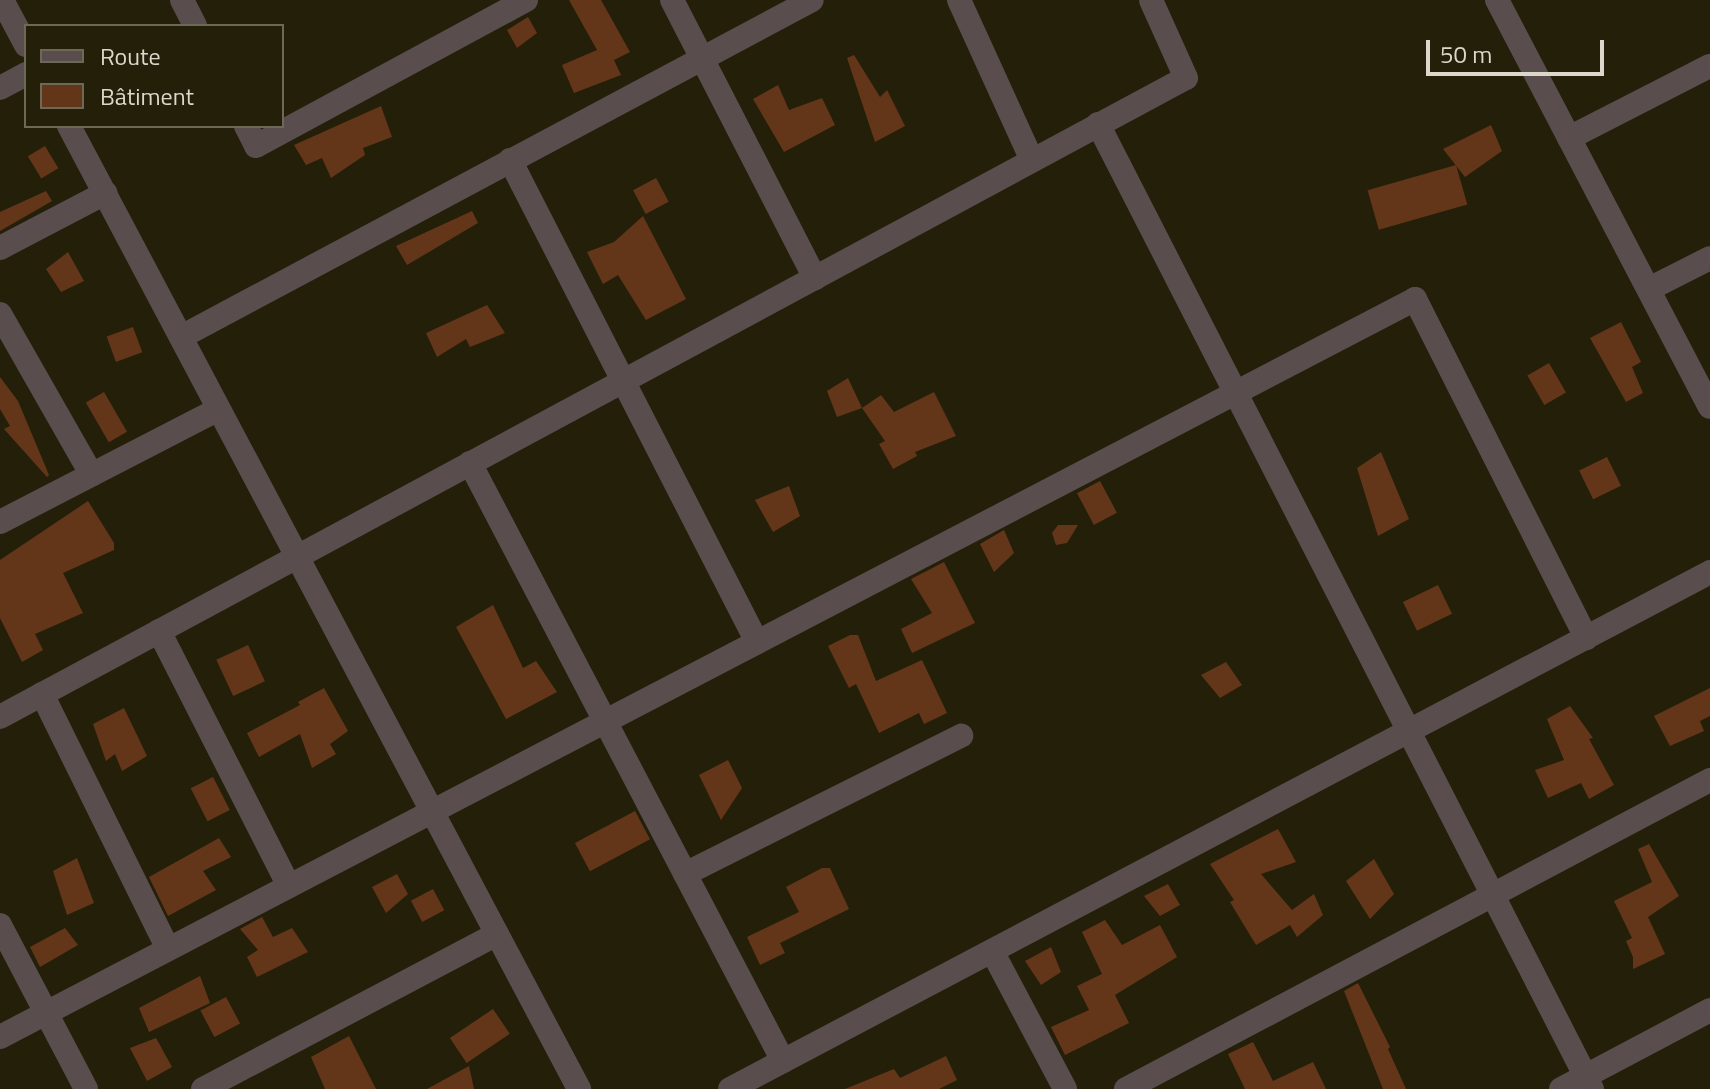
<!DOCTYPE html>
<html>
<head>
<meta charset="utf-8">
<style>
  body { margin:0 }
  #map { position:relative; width:1710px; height:1089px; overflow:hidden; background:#241f09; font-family:"Titillium Web",sans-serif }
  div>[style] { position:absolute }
  .building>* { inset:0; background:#643619; transform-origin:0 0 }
  .minor>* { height:24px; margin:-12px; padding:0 12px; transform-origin:12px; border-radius:12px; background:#594d4e }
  span { translate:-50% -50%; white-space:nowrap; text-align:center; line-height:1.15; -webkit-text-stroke:6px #241f09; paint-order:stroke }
  .legend { position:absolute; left:24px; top:24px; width:260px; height:104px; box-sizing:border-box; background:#241f09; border:2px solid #6d6957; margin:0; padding:10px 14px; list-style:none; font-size:24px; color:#dbd8cb }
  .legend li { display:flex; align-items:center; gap:16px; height:40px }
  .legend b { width:40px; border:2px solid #6d6957 }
  .scale { position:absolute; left:1426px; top:40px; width:178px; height:36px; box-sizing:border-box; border:4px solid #dbd8cb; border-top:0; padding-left:10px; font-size:24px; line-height:28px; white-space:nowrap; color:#dbd8cb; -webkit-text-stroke:6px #241f09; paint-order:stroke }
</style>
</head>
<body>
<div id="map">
  <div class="building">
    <i style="clip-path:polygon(569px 0,601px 0,630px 52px,614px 60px,621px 75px,574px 93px,562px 65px,597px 50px)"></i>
    <i style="clip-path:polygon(528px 17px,537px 33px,517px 48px,507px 30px)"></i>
    <i style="clip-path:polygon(854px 55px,880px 97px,887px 90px,905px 126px,875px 142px,847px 58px)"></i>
    <i style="clip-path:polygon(778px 85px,789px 110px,822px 98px,835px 125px,784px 152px,753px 99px)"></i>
    <i style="clip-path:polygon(381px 106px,392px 137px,363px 148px,365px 155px,331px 178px,322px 158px,306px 165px,294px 145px)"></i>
    <i style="clip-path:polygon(1491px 125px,1502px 151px,1465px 177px,1443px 149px)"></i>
    <i style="left:45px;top:146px;width:26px;height:20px;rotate:59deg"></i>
    <i style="left:1456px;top:165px;width:41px;height:92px;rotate:74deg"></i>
    <i style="left:656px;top:178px;width:27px;height:26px;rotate:62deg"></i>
    <i style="clip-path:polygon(46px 191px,52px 201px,0 231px,0 212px)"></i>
    <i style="clip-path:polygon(472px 211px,478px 223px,407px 265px,396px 246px)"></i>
    <i style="clip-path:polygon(643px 216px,686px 299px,646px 320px,618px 275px,603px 284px,587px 252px,614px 242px)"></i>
    <i style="clip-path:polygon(68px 252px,84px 281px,61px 292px,46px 269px)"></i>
    <i style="clip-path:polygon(487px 305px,505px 333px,470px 347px,466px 339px,437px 357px,426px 333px)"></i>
    <i style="clip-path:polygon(1621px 322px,1641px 362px,1632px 367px,1643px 393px,1626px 402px,1590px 338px)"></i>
    <i style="left:133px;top:327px;width:27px;height:28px;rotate:70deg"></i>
    <i style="left:1549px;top:363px;width:34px;height:25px;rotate:60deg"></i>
    <i style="clip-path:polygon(0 377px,18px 401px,49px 475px,47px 477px,4px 429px,10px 426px,0 409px)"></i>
    <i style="clip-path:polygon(848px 378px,862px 408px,837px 417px,827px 391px)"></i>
    <i style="left:104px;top:392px;width:46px;height:21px;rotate:60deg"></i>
    <i style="clip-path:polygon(934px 392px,956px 436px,915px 452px,917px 456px,893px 469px,879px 444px,885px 441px,862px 408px,881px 395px,894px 412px)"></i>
    <i style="clip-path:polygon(1381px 452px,1409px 519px,1378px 536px,1357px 468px)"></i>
    <i style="left:1607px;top:457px;width:32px;height:31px;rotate:64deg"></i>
    <i style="left:1100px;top:481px;width:36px;height:26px;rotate:62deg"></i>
    <i style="clip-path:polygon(789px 486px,800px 516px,773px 532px,755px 500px)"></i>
    <i style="clip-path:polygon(88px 501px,114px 543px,114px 550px,63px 573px,83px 613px,35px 634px,43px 650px,22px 662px,0 618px,0 560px)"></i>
    <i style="clip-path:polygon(1058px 525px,1078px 525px,1067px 543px,1056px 545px,1052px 533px)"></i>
    <i style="clip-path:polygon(1004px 530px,1014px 553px,994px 572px,980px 544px)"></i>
    <i style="clip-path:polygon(944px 562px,975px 623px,912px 653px,901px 629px,932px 613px,911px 579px)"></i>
    <i style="left:1438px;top:585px;width:32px;height:39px;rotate:64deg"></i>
    <i style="clip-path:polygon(493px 605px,523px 668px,536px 661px,557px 692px,506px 719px,456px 627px)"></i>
    <i style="clip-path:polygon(850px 635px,858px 635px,876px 681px,922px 660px,947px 713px,924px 724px,919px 713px,879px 733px,856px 684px,849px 688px,828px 646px)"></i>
    <i style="left:248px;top:645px;width:40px;height:35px;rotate:65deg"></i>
    <i style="clip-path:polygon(1226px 662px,1242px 685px,1220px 698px,1201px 675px)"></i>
    <i style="clip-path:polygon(324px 688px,348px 731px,330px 744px,336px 754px,312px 768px,300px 734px,259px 757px,247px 733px,300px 705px,298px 702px)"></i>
    <i style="clip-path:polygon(1710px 688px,1710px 716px,1700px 721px,1704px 731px,1670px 746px,1654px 716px)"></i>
    <i style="clip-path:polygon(1570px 706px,1593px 738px,1589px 739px,1614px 785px,1589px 799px,1581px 783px,1548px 798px,1535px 770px,1564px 760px,1547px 719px)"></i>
    <i style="clip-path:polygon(124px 708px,147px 756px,122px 771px,115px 754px,106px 761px,93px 724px)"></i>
    <i style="clip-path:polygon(728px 760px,742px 788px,721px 820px,699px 775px)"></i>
    <i style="left:213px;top:777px;width:37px;height:25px;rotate:63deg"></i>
    <i style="left:635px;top:811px;width:32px;height:68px;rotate:62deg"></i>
    <i style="clip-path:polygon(1278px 829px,1296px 862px,1261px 874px,1292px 910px,1314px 894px,1323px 915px,1297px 937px,1290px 925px,1256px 945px,1230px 902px,1234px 900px,1210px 864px)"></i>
    <i style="clip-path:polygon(219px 838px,231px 857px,203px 871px,216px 890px,168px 916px,149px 877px)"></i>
    <i style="clip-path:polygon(1649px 844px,1679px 896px,1648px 917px,1665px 954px,1633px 969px,1633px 957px,1626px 941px,1632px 938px,1614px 901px,1652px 882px,1638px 849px)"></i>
    <i style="clip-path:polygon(77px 858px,94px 903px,67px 915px,53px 871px)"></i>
    <i style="clip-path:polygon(1374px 859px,1394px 894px,1370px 919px,1346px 881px)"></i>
    <i style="clip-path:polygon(822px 868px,830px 868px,849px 909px,780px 943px,785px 953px,760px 965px,747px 937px,799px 912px,786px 887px)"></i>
    <i style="clip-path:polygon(397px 874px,408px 894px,386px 913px,372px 887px)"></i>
    <i style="clip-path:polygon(1168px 884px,1180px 905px,1160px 916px,1144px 896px)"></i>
    <i style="left:433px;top:889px;width:24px;height:25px;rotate:62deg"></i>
    <i style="clip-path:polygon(262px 917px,273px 937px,292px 928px,308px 952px,257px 977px,247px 957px,258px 950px,240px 929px)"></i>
    <i style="clip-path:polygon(1105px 920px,1122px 945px,1160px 925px,1177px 957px,1115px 995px,1129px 1023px,1065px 1055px,1051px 1027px,1089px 1010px,1077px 986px,1102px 974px,1082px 932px)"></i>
    <i style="clip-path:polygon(65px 928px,78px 945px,40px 967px,30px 947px)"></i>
    <i style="clip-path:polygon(1051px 947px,1061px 972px,1041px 985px,1025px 961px)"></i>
    <i style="clip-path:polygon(200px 976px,210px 1003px,149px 1032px,139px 1008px)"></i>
    <i style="clip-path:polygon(1358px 983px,1390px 1047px,1388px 1049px,1406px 1089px,1383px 1089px,1344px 991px)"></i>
    <i style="left:226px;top:997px;width:30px;height:29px;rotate:62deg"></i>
    <i style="left:493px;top:1009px;width:30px;height:52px;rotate:56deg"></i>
    <i style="clip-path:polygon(349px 1036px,376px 1089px,325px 1089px,311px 1057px)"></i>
    <i style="clip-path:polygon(156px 1038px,172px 1067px,147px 1081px,130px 1048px)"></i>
    <i style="clip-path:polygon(1253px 1042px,1273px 1081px,1313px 1062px,1326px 1089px,1245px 1089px,1228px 1054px)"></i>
    <i style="clip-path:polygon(946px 1056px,957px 1080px,939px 1089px,845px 1089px,894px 1069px,900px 1078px)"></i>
    <i style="clip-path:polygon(469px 1066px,474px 1089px,427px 1089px)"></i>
  </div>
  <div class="minor">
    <i style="left:2px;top:0;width:51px;rotate:61.9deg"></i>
    <i style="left:182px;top:0;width:29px;rotate:63deg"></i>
    <i style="left:672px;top:0;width:313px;rotate:62.8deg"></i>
    <i style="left:959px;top:0;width:176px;rotate:65.5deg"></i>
    <i style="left:1497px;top:0;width:459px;rotate:62.4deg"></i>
    <i style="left:0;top:88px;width:30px;rotate:-28deg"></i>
    <i style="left:1098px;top:124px;width:1084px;rotate:62.89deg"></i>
    <i style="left:69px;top:126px;width:1090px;rotate:62.09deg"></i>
    <i style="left:246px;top:126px;width:22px;rotate:63deg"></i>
    <i style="left:256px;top:146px;width:307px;rotate:-28.4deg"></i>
    <i style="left:1569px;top:138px;width:158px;rotate:-27.1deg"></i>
    <i style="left:510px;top:160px;width:542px;rotate:62.87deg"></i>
    <i style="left:0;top:248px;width:119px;rotate:-27.6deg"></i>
    <i style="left:1649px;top:289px;width:68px;rotate:-26.9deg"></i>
    <i style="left:0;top:314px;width:185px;rotate:60.3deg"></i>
    <i style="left:181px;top:337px;width:715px;rotate:-28.11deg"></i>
    <i style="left:470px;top:463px;width:675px;rotate:62.37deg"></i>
    <i style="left:0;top:522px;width:246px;rotate:-27.3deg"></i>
    <i style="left:159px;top:631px;width:286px;rotate:63deg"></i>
    <i style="left:42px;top:694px;width:284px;rotate:63.7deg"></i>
    <i style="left:0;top:717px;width:1347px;rotate:-28.32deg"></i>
    <i style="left:1186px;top:78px;width:85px;rotate:-114.2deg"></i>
    <i style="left:685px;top:874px;width:309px;rotate:-26.6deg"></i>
    <i style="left:0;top:925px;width:185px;rotate:62.3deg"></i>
    <i style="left:992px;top:951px;width:156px;rotate:62.1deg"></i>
    <i style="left:0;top:1037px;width:1596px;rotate:-27.54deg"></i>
    <i style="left:1415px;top:299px;width:380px;rotate:63.2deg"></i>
    <i style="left:203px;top:1089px;width:332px;rotate:-27.8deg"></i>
    <i style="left:730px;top:1089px;width:1108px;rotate:-27.81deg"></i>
    <i style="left:1126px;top:1089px;width:661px;rotate:-27.88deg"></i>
    <i style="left:1561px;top:1089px;width:169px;rotate:-27.9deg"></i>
  </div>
  <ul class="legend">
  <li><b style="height:10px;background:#594d4e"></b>Route</li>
  <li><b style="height:22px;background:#643619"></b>Bâtiment</li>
  </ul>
  <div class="scale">50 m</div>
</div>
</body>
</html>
